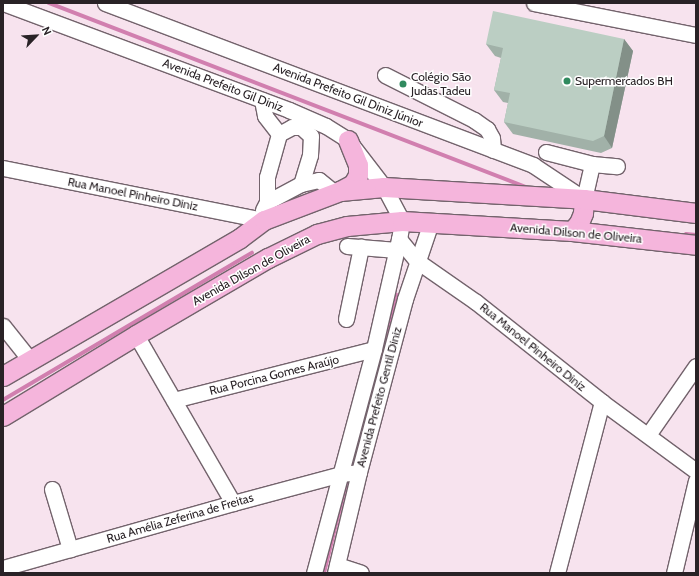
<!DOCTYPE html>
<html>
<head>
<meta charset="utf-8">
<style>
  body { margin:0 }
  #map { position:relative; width:699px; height:576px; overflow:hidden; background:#f7e3ee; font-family:Cabin,sans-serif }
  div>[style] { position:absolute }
  .stream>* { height:3.5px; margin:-1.75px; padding:0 1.75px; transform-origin:1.75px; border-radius:1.75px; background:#d17faf }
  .roads { filter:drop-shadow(1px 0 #73636c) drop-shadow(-1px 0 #73636c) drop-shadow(0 1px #73636c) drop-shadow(0 -1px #73636c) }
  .minor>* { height:15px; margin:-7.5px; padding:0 7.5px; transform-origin:7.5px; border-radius:7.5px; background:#fff }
  .major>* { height:19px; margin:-9.5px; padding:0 9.5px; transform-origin:9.5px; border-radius:9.5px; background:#f5b5dc }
  .wall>* { inset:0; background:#a1b1a8 }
  .shaded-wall>* { inset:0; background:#839088 }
  .building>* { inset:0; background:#bbcec3 }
  .dots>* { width:11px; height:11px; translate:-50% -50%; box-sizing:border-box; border:2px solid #fff; border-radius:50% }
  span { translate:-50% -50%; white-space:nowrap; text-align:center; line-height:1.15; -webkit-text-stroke:3px #fff; paint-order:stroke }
  .poi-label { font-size:12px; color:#292226 }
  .left { translate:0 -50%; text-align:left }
  .street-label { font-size:12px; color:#292226 }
  .frame { position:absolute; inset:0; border:4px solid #292226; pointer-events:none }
  .north { position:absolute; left:16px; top:16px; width:40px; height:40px; -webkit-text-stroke:3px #fff; paint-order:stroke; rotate:65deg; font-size:11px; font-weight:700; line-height:16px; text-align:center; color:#292226 }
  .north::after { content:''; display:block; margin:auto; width:14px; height:18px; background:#292226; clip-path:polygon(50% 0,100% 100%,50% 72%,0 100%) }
</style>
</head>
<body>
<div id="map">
  <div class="stream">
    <i style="left:49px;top:3px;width:511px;rotate:21.09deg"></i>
    <i style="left:686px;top:234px;width:10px;rotate:6deg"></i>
    <i style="left:381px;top:352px;width:59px;rotate:-75.3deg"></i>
    <i style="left:3px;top:400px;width:289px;rotate:-30.6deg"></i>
    <i style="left:324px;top:573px;width:92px;rotate:-76.1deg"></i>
  </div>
  <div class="roads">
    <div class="minor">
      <i style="left:3px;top:3px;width:305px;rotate:20.5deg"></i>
      <i style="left:289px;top:110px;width:40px;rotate:23.4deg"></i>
      <i style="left:326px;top:126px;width:26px;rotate:32deg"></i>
      <i style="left:348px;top:140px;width:59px;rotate:52.5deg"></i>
      <i style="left:384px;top:187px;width:38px;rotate:62deg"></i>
      <i style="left:402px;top:221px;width:18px;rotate:99deg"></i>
      <i style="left:399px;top:239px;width:113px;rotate:102.8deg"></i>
      <i style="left:374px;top:349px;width:232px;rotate:105deg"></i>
      <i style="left:105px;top:3px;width:458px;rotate:20.7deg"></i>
      <i style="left:533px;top:165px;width:61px;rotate:33.7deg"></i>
      <i style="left:584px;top:199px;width:36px;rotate:-77deg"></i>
      <i style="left:592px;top:164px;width:25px;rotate:5deg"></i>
      <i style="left:534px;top:3px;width:165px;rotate:11.2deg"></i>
      <i style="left:385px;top:75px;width:100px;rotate:26.8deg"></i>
      <i style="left:474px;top:120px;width:16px;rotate:35deg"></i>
      <i style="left:487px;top:129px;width:10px;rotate:61deg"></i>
      <i style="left:492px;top:138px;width:12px;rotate:85deg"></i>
      <i style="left:262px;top:100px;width:16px;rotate:79deg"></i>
      <i style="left:265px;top:116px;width:23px;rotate:52deg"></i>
      <i style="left:546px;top:152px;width:48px;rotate:14.6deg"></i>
      <i style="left:3px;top:168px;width:266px;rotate:11.3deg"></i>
      <i style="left:267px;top:202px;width:25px;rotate:-90deg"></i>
      <i style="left:267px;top:177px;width:45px;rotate:-74.4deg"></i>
      <i style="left:279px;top:134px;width:15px;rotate:-28deg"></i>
      <i style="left:292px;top:127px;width:9px"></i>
      <i style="left:301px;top:127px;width:13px;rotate:42deg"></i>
      <i style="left:311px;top:136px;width:19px;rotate:93deg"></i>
      <i style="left:310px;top:155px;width:30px;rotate:107deg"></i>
      <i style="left:263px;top:210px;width:9px;rotate:-63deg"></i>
      <i style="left:267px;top:202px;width:38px;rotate:-28deg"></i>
      <i style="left:301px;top:184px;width:18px;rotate:-13deg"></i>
      <i style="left:319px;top:180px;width:21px;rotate:39deg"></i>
      <i style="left:399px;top:239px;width:28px;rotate:51deg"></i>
      <i style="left:417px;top:261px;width:72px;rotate:34.8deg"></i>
      <i style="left:476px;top:302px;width:161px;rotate:38.4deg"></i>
      <i style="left:602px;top:402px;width:117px;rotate:36.3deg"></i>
      <i style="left:347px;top:246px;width:50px;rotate:4.6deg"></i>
      <i style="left:346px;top:319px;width:74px;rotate:-78.2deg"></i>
      <i style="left:3px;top:326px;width:43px;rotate:51.5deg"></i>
      <i style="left:136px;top:335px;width:194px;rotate:60deg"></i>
      <i style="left:174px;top:400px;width:206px;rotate:-14.3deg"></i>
      <i style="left:648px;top:435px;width:84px;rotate:-55.2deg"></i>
      <i style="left:52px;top:489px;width:63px;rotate:73.3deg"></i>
      <i style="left:337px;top:565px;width:25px;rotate:18deg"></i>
      <i style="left:3px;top:568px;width:239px;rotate:-15.8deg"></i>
      <i style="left:233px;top:503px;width:112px;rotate:-15deg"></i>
      <i style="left:341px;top:474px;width:18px;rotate:-6deg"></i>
      <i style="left:335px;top:573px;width:104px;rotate:-76.6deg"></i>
      <i style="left:359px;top:472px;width:179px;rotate:-75.1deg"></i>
      <i style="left:405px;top:299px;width:81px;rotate:-71.3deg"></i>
      <i style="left:557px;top:573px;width:177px;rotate:-75.3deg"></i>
      <i style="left:674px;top:573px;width:95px;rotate:-76.6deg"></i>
    </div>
    <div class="major">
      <i style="left:340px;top:191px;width:15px;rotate:-28deg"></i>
      <i style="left:353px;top:184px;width:10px;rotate:-61deg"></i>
      <i style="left:358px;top:175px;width:10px;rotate:-90deg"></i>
      <i style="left:358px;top:165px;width:27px;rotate:-112deg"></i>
      <i style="left:572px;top:231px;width:11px;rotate:-49deg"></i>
      <i style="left:579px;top:223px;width:11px;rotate:-68deg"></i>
      <i style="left:583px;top:213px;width:14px;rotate:-86deg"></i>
      <i style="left:3px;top:376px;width:274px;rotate:-30.2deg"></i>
      <i style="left:240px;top:238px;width:30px;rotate:-37deg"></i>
      <i style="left:264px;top:220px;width:81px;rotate:-20.9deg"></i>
      <i style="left:340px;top:191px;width:44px;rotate:-5.2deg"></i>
      <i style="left:384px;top:187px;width:200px;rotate:3.4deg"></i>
      <i style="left:584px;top:199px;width:113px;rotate:7.1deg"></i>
      <i style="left:3px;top:416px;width:156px;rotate:-31.3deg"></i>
      <i style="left:136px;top:335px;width:153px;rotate:-30.3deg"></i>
      <i style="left:268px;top:258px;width:55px;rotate:-26.1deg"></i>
      <i style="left:317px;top:234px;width:31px;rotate:-15deg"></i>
      <i style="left:347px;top:226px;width:55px;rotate:-5.2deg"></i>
      <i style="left:402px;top:221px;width:170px;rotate:3.4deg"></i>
      <i style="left:572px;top:231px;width:125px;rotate:6.4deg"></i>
    </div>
  </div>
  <div class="wall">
    <i style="clip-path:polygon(624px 39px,633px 51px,612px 148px,601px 153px,513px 134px,504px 122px,508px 103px,503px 102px,494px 90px,501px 58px,495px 56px,486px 44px)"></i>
  </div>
  <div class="shaded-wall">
    <i style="clip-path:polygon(624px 39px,633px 51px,612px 148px,604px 136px)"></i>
  </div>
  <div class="building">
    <i style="clip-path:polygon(493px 11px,624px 39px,604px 136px,593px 141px,504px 122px,510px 93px,494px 90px,503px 48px,486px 44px)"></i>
  </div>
  <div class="dots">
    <i style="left:567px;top:81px;background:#308a5f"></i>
    <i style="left:403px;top:84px;background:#308a5f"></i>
  </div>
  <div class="poi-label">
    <span class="left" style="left:411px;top:84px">Colégio São<br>Judas Tadeu</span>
    <span class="left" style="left:575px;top:81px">Supermercados BH</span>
  </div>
  <div class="street-label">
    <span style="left:223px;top:85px;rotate:21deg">Avenida Prefeito Gil Diniz</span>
    <span style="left:348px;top:95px;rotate:21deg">Avenida Prefeito Gil Diniz Júnior</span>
    <span style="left:133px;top:194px;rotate:11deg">Rua Manoel Pinheiro Diniz</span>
    <span style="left:576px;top:233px;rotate:5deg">Avenida Dilson de Oliveira</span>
    <span style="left:251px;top:270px;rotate:-29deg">Avenida Dilson de Oliveira</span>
    <span style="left:533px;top:347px;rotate:39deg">Rua Manoel Pinheiro Diniz</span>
    <span style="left:274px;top:375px;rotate:-14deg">Rua Porcina Gomes Araújo</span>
    <span style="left:379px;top:397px;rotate:-75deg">Avenida Prefeito Gentil Diniz</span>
    <span style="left:180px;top:518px;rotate:-16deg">Rua Amélia Zeferina de Freitas</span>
  </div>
  <div class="frame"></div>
  <div class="north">N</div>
</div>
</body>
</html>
